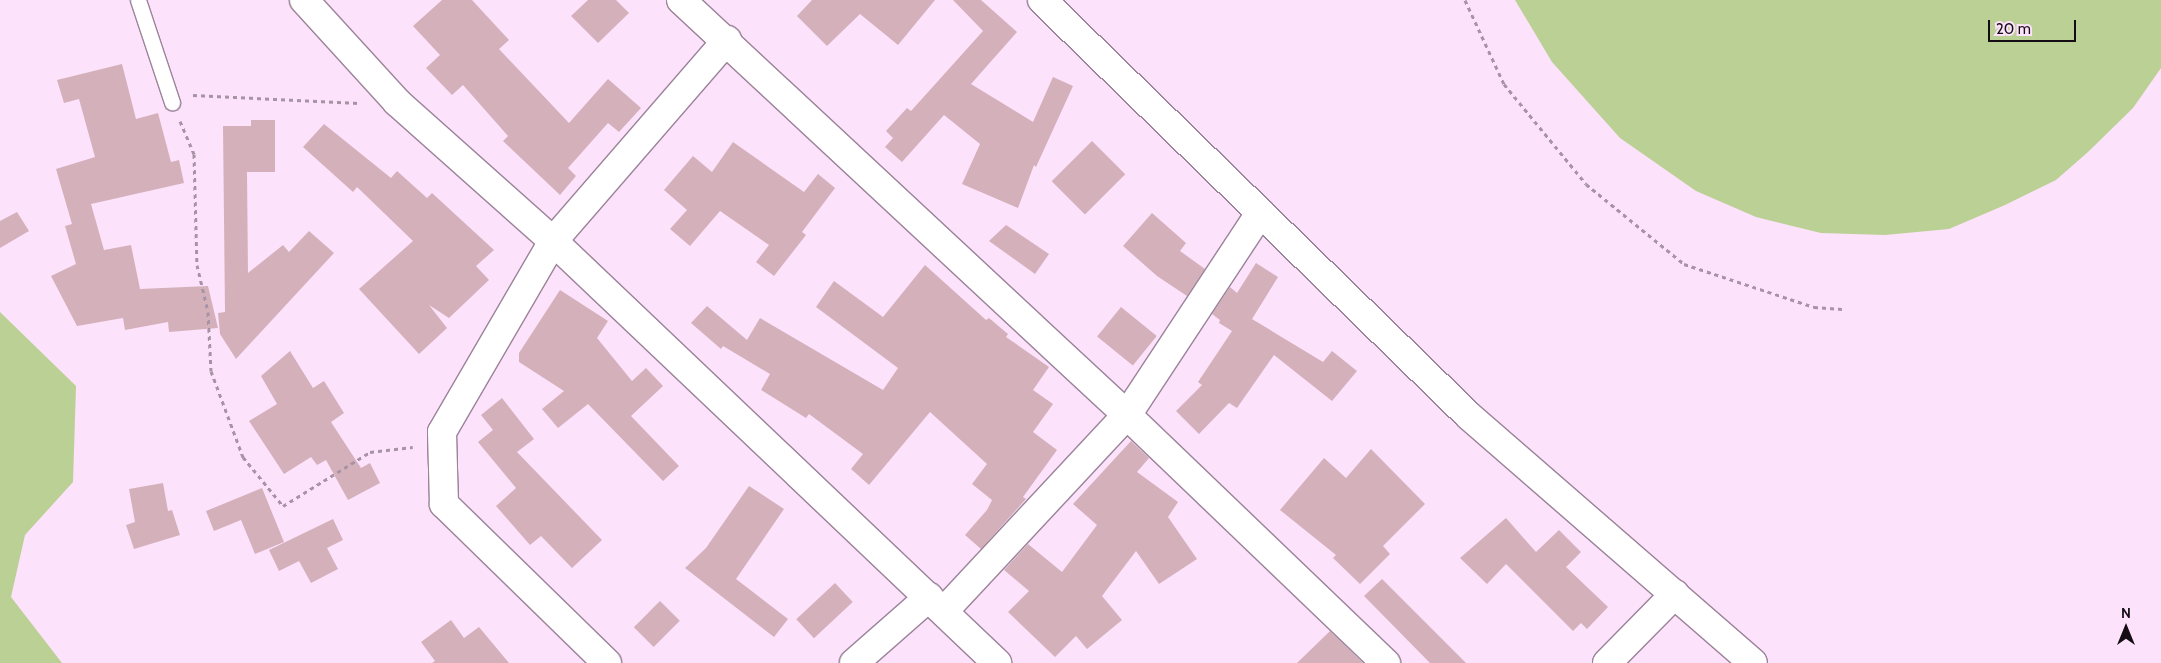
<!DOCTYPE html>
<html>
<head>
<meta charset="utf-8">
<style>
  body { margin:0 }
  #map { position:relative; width:2161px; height:663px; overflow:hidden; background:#fde2fb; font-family:Cabin,sans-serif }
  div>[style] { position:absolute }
  .green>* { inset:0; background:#bad094 }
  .building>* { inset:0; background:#d4b0bb; transform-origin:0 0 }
  .path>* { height:3px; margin-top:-1.5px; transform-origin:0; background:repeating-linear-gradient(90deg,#a793a6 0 4px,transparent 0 8px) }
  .roads { filter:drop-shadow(1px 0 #9b8399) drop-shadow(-1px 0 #9b8399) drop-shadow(0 1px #9b8399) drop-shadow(0 -1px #9b8399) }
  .lane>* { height:15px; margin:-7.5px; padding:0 7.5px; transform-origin:7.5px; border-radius:7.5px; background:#fff }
  .street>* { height:28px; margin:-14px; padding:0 14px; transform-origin:14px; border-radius:14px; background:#fff }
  span { translate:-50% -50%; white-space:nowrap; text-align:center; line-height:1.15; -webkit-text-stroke:4px #fde2fb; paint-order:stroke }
  .north { position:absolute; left:2101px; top:603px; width:50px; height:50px; -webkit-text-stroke:4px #fde2fb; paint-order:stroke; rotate:0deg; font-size:14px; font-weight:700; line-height:20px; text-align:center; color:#150d15 }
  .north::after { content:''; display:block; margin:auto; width:18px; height:22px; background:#150d15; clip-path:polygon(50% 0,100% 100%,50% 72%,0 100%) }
  .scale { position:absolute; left:1988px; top:20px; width:88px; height:22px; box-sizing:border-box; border:2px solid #150d15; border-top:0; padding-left:6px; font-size:15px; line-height:18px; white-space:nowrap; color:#150d15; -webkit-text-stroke:4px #fde2fb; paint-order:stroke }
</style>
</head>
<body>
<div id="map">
  <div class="green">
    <i style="clip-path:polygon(1515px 0,2161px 0,2161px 68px,2133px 108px,2088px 152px,2056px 180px,2005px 205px,1949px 229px,1885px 235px,1821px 233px,1756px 217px,1696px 191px,1620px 138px,1552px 62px)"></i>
    <i style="clip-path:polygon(0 312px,76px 386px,73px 482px,25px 535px,11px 597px,62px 663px,0 663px)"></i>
  </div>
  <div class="building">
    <i style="clip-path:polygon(442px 0,472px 0,509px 40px,499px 49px,569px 123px,608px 79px,641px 108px,619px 132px,608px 123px,568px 168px,576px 176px,560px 195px,503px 141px,508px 136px,463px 85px,452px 95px,426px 68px,440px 55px,413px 26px)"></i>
    <i style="clip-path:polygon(588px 0,616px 0,629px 13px,598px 43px,571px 16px)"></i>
    <i style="clip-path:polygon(812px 0,935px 0,898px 45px,860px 14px,827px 46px,797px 16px)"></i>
    <i style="clip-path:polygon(953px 0,981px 0,1017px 32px,971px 84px,1033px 122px,1053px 77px,1073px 86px,1036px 167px,1034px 165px,1018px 208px,962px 184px,980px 144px,944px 115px,902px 162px,885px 147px,893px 138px,886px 131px,907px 108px,911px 111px,983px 31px)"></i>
    <i style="clip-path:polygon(122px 64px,136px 119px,158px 113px,171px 162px,179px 160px,184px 183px,91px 204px,104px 250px,131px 245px,140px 289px,208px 286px,218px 328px,169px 332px,168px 322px,125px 330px,123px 318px,77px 326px,51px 276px,76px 264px,65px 226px,72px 224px,56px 169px,95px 157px,79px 99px,64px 103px,57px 80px)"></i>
    <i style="clip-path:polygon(251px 120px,275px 120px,275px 172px,247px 172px,248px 273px,283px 245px,289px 252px,309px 231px,334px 253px,236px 359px,220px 334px,218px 313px,225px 312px,223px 126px,251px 126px)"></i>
    <i style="clip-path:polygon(324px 124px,391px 178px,397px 171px,427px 198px,432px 193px,494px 250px,476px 266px,489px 280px,449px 318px,429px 305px,447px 328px,419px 354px,359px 289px,413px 241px,357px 187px,353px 192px,303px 147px)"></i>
    <i style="left:1092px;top:141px;width:47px;height:57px;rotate:45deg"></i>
    <i style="clip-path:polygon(733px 142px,804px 192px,818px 174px,835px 188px,802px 232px,806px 235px,774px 276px,756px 262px,769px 245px,720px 211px,690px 246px,670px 229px,687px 210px,664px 190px,693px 156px,712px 172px)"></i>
    <i style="clip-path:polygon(17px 212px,29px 231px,0 248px,0 221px)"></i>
    <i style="clip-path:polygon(1152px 213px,1186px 243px,1180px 251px,1205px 269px,1187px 296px,1157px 276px,1123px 246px)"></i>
    <i style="clip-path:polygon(1006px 225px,1049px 254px,1035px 274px,989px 241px)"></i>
    <i style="clip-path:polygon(1256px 263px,1278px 277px,1252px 319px,1323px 362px,1332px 351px,1357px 371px,1332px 401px,1274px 355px,1237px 408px,1229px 403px,1199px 434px,1176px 411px,1202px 385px,1198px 382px,1232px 331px,1219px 323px,1220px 320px,1212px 314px,1230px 287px,1237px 293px)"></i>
    <i style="clip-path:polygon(925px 265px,986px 320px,989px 318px,1008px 334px,1006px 337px,1049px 367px,1033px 390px,1053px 404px,1033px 432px,1057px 450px,1023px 497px,1026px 499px,981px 549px,965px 535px,987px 510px,992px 500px,972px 484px,987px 464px,930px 412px,869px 485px,851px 469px,863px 454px,809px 414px,806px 418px,761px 390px,770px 374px,723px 346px,721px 349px,691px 323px,707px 306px,747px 340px,760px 318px,883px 390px,898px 368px,816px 307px,834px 281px,883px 317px)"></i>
    <i style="clip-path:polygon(560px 290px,608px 321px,597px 338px,632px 381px,646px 368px,663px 386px,631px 416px,679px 466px,663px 481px,588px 404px,558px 428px,542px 409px,564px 391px,519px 362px,519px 353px)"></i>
    <i style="left:1121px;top:307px;width:46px;height:38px;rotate:39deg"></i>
    <i style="clip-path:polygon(290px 351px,313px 388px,324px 381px,344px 413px,331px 422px,361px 468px,370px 463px,380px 483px,348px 500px,326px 460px,317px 465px,311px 457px,284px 474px,249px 421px,277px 404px,261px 376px)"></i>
    <i style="clip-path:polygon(502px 398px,534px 439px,517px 452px,602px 540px,572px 568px,541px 536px,530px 545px,496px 506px,516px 488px,478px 442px,493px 430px,481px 415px)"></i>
    <i style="clip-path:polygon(1131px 441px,1149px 458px,1137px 472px,1178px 502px,1168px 517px,1197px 559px,1159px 584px,1136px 551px,1102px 596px,1122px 620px,1087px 649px,1076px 636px,1055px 657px,1008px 612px,1029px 591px,1004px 570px,1028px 544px,1062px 572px,1097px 525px,1073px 504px)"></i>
    <i style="clip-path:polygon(1371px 449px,1425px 504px,1383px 546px,1390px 554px,1360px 584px,1333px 558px,1336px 555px,1280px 510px,1324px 458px,1346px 478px)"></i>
    <i style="clip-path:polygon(163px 483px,168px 511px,172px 510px,180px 535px,134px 549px,126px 525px,135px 522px,129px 489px)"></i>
    <i style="clip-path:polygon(749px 486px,784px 509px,736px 579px,788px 619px,774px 637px,685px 568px,706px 548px)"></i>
    <i style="clip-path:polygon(262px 488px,284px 542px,255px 554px,241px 520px,214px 531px,206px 511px)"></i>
    <i style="clip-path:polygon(1506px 518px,1536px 552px,1559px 530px,1581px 552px,1566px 567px,1608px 607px,1587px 629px,1581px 623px,1573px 631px,1506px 564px,1487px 584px,1460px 558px)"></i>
    <i style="clip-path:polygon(333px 519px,343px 540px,327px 548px,338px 569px,311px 583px,299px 561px,279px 571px,269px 550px)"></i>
    <i style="clip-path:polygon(1382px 579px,1466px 663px,1430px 663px,1364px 596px)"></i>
    <i style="left:835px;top:583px;width:26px;height:53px;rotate:47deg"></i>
    <i style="left:660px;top:601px;width:28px;height:37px;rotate:45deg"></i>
    <i style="clip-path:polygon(451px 620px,464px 638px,479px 627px,509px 663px,432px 663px,435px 661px,421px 642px)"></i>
    <i style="clip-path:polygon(1330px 631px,1363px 663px,1297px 663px)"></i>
  </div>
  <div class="path">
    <i style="left:1465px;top:0;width:93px;rotate:65.1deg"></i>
    <i style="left:1504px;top:84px;width:129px;rotate:50.6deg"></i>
    <i style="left:1586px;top:184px;width:127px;rotate:39.2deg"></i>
    <i style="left:1684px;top:264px;width:137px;rotate:18.3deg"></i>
    <i style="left:1814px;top:307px;width:28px;rotate:4deg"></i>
    <i style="left:193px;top:95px;width:166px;rotate:2.8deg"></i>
    <i style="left:180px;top:121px;width:36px;rotate:67deg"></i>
    <i style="left:194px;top:154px;width:111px;rotate:88.5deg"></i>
    <i style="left:197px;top:265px;width:48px;rotate:76.8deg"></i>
    <i style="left:208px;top:312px;width:59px;rotate:87.1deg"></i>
    <i style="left:211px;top:371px;width:92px;rotate:69.6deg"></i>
    <i style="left:243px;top:457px;width:63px;rotate:50.8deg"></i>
    <i style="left:283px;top:506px;width:102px;rotate:-31.8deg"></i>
    <i style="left:370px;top:452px;width:43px;rotate:-6.6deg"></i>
  </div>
  <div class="roads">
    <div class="lane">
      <i style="left:138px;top:0;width:108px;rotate:71.6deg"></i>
    </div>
    <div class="street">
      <i style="left:304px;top:0;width:138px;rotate:47.6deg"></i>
      <i style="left:397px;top:102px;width:209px;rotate:41.7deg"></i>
      <i style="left:553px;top:241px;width:613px;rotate:43.54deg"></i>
      <i style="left:681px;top:0;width:609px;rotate:42.94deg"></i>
      <i style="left:1127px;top:415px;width:359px;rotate:43.8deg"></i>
      <i style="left:1042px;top:0;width:596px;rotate:44.25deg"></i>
      <i style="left:1469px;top:416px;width:376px;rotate:41deg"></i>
      <i style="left:944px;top:611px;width:268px;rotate:-47deg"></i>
      <i style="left:1127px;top:415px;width:242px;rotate:-56.6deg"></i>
      <i style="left:607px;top:663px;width:228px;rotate:-135.7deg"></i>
      <i style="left:444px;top:504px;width:72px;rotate:-91.6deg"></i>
      <i style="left:442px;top:432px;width:221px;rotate:-59.8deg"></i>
      <i style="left:553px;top:241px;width:266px;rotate:-49.1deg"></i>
      <i style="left:854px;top:663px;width:100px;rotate:-41.3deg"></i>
      <i style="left:1607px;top:663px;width:97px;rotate:-45.4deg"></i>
    </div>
  </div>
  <div class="north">N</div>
  <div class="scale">20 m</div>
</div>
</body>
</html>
